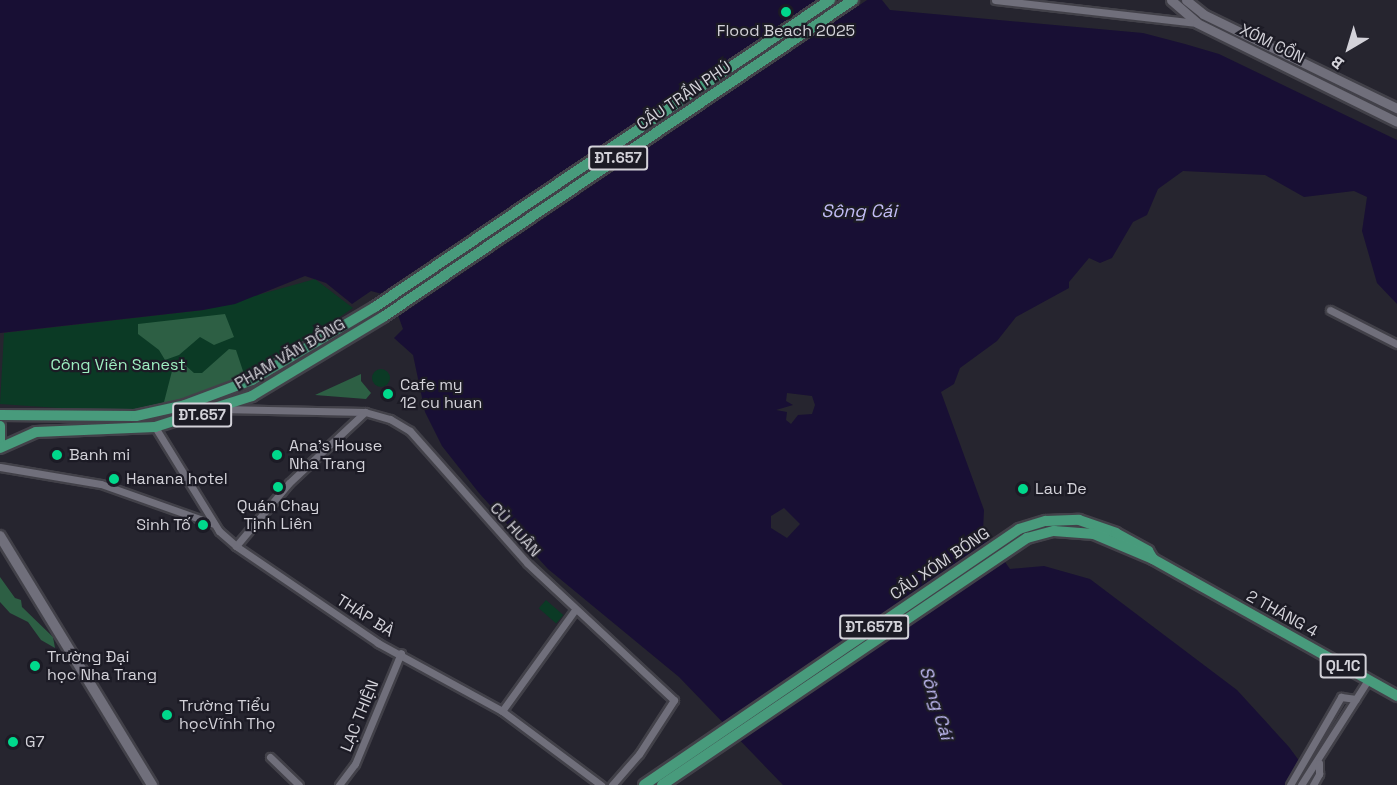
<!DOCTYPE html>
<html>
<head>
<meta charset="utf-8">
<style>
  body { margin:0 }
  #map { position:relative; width:1397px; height:785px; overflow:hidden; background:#26252f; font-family:"Space Grotesk",sans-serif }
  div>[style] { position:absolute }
  .green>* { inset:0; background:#0b3a25; transform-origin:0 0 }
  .round { border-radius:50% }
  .forest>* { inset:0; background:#2d5f44 }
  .water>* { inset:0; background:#180f34 }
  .pier>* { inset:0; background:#26252f }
  .roads { filter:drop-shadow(2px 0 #424149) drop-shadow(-2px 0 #424149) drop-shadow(0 2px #424149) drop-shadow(0 -2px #424149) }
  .minor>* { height:7px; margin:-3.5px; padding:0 3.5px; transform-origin:3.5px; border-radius:3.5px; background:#706f7b }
  .tertiary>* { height:9px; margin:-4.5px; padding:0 4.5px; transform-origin:4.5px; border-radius:4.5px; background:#706f7b }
  .secondary>* { height:10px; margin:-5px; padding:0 5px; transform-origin:5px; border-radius:5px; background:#706f7b }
  .primary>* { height:10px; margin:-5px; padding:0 5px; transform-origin:5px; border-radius:5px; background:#489b7c }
  .dots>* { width:16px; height:16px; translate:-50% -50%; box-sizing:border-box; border:3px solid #1c1b25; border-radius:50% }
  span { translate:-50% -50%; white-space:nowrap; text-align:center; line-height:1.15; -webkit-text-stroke:4.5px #1c1b25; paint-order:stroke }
  .shield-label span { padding:2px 4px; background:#1c1b25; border:2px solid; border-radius:4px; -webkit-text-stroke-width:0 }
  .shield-label { font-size:15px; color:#d3d2d9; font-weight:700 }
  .poi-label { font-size:16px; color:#d3d2d9 }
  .left { translate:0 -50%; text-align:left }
  .right { translate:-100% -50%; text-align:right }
  .street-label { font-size:16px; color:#d3d2d9 }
  .park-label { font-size:16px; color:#9eeec1 }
  .water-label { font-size:18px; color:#c2bcf5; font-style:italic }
  .north { position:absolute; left:1319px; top:18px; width:60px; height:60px; -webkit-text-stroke:4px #1c1b25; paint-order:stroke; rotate:218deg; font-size:16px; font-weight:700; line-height:24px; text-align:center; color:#d3d2d9 }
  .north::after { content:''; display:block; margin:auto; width:21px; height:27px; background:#d3d2d9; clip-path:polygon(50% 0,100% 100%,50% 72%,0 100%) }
</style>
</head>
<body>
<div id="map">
  <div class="green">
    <i style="clip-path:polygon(315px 279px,353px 308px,278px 359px,217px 389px,156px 408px,117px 412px,0 404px,4px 333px,203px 310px)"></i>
    <i class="round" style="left:372px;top:369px;width:18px;height:18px"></i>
    <i style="left:546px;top:600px;width:23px;height:11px;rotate:41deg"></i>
  </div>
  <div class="forest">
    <i style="clip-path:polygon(225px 314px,234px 337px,214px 345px,200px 337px,179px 355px,165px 360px,159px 350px,138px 334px,138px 324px)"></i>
    <i style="clip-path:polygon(229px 349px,236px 350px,245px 377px,163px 406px,172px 371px,185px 365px,194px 373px,202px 373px)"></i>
    <i style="clip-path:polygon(361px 374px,361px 381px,371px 393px,366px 399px,315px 395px)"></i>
    <i style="clip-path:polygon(0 577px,15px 598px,21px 600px,22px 607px,53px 637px,55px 648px,41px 640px,28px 622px,10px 613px,0 602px)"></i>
  </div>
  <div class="water">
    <i style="clip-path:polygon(evenodd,0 0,882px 0,890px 10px,1143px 33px,1185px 44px,1219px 54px,1397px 140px,1397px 304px,1377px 283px,1362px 231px,1367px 197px,1354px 191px,1304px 197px,1265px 175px,1183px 171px,1158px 189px,1147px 215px,1133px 222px,1112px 258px,1100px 263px,1089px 258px,1069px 282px,1069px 288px,1016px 317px,997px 341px,960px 368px,954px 384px,941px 392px,984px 510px,983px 531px,1010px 569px,1044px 566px,1090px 579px,1237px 690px,1289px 747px,1317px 785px,783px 785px,679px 677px,548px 569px,479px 493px,442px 446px,425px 412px,413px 355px,394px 338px,403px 329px,394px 304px,382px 294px,371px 291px,352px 304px,326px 283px,305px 276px,235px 304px,203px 310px,0 333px,0 0,787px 393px,812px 396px,815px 405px,812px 414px,798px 415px,791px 424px,786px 420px,787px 412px,776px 410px,793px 405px,786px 401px,787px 393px,0 0,784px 508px,800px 524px,787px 538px,771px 528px,771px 516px,784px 508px)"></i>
  </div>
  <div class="pier">
    <i style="clip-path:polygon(817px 0,867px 0,396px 318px,391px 306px,377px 296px)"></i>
  </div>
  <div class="roads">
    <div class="minor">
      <i style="left:995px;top:0;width:203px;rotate:6.5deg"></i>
      <i style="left:1330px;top:310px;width:75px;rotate:26.9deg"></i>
      <i style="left:220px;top:409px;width:145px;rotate:1.2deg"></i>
      <i style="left:365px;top:412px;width:26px;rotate:16deg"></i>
      <i style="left:390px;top:419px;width:23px;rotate:31deg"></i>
      <i style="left:410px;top:431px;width:176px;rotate:48.4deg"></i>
      <i style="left:527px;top:563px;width:201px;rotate:43deg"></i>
      <i style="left:674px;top:700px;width:64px;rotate:122.9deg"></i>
      <i style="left:639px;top:754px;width:41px;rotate:131.1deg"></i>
      <i style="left:155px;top:427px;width:122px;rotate:58.4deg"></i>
      <i style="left:219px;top:531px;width:23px;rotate:41deg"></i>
      <i style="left:236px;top:546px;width:172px;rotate:34.3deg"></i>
      <i style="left:378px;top:643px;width:141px;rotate:28.7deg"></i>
      <i style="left:502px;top:711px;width:124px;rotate:36.8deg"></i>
      <i style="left:0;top:467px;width:102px;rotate:9.6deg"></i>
      <i style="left:101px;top:484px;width:120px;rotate:19.5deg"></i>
      <i style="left:236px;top:546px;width:82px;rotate:-49.9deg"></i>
      <i style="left:289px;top:483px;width:104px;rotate:-43.1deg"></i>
      <i style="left:502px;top:711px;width:123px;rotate:-54.2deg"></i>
      <i style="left:270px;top:757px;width:40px;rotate:44deg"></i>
      <i style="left:339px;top:785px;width:26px;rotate:-53deg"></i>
      <i style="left:355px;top:764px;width:120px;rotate:-67.5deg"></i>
      <i style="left:1290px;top:785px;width:102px;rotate:-59.9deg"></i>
      <i style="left:1341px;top:697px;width:15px;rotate:8deg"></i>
      <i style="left:1301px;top:785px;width:125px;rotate:-57.5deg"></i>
      <i style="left:1313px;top:785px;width:13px;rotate:-61deg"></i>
      <i style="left:1319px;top:774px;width:11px;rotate:-90deg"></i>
    </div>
    <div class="tertiary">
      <i style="left:1171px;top:0;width:35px;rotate:41deg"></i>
      <i style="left:1197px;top:23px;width:223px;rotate:26.3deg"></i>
      <i style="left:1186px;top:0;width:22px;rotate:39deg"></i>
      <i style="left:1203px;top:14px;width:216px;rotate:25.9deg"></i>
    </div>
    <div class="secondary">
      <i style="left:0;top:536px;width:292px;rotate:58.6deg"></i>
    </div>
    <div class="primary">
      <i style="left:0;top:415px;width:136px;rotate:0.4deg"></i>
      <i style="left:136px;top:416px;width:50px;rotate:-12.7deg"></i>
      <i style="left:185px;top:405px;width:72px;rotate:-20.5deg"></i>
      <i style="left:252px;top:380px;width:143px;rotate:-30.7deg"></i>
      <i style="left:375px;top:307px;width:549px;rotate:-34.01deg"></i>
      <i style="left:0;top:426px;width:21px;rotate:90deg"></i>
      <i style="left:0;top:448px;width:39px;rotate:-24deg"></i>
      <i style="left:36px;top:432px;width:119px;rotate:-2.4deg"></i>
      <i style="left:155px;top:427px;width:102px;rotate:-17.7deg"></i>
      <i style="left:252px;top:396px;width:153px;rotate:-31.1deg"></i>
      <i style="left:383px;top:317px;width:567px;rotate:-34deg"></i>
      <i style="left:644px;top:785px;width:454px;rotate:-34.3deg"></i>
      <i style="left:1019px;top:529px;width:28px;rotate:-17deg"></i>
      <i style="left:1046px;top:521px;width:33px;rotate:-2deg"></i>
      <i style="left:1079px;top:520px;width:39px;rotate:19deg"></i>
      <i style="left:1116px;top:533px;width:37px;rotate:29deg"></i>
      <i style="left:1148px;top:551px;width:9px;rotate:58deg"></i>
      <i style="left:662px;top:785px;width:441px;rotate:-34.1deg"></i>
      <i style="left:1027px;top:538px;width:28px;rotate:-15deg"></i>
      <i style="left:1054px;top:531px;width:40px;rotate:4.3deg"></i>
      <i style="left:1094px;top:534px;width:64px;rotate:23deg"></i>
      <i style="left:1153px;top:559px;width:280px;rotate:29.3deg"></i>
    </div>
  </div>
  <div class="dots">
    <i style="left:786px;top:12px;background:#00d98c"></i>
    <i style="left:388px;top:394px;background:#00d98c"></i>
    <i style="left:57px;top:455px;background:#00d98c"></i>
    <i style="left:277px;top:455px;background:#00d98c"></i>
    <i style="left:114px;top:479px;background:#00d98c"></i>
    <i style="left:278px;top:487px;background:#00d98c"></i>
    <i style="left:1023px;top:489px;background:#00d98c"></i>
    <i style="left:203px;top:525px;background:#00d98c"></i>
    <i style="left:35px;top:666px;background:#00d98c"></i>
    <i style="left:167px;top:715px;background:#00d98c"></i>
    <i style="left:13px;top:742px;background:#00d98c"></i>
  </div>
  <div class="shield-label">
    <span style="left:618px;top:158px">ĐT.657</span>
    <span style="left:202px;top:415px">ĐT.657</span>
    <span style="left:874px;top:627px">ĐT.657B</span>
    <span style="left:1343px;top:666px">QL1C</span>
  </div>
  <div class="poi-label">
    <span style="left:786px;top:31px">Flood Beach 2025</span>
    <span class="left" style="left:400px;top:394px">Cafe my<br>12 cu huan</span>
    <span class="left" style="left:289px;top:455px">Ana's House<br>Nha Trang</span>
    <span class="left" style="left:69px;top:455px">Banh mi</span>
    <span class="left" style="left:126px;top:479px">Hanana hotel</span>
    <span class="left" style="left:1035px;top:489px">Lau De</span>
    <span style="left:278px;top:515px">Quán Chay<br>Tịnh Liên</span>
    <span class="right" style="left:191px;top:525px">Sinh Tố</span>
    <span class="left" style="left:47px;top:666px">Trường Đại<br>học Nha Trang</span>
    <span class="left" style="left:179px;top:715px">Trường Tiểu<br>họcVĩnh Thọ</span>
    <span class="left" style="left:25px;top:742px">G7</span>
  </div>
  <div class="street-label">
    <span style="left:1272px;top:44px;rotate:26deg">XÓM CỒN</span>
    <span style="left:684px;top:96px;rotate:-34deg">CẦU TRẦN PHÚ</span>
    <span style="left:290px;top:354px;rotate:-30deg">PHẠM VĂN ĐỒNG</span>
    <span style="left:515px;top:530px;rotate:48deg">CÙ HUÂN</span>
    <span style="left:940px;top:564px;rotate:-34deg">CẦU XÓM BÓNG</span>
    <span style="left:1282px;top:614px;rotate:29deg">2 THÁNG 4</span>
    <span style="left:365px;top:616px;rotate:32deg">THÁP BÀ</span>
    <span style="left:360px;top:716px;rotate:-68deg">LẠC THIỆN</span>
  </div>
  <div class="park-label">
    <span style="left:118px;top:365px">Công Viên Sanest</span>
  </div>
  <div class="water-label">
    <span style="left:859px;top:211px">Sông Cái</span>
    <span style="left:936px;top:703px;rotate:73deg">Sông Cái</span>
  </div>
  <div class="north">B</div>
</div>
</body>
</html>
